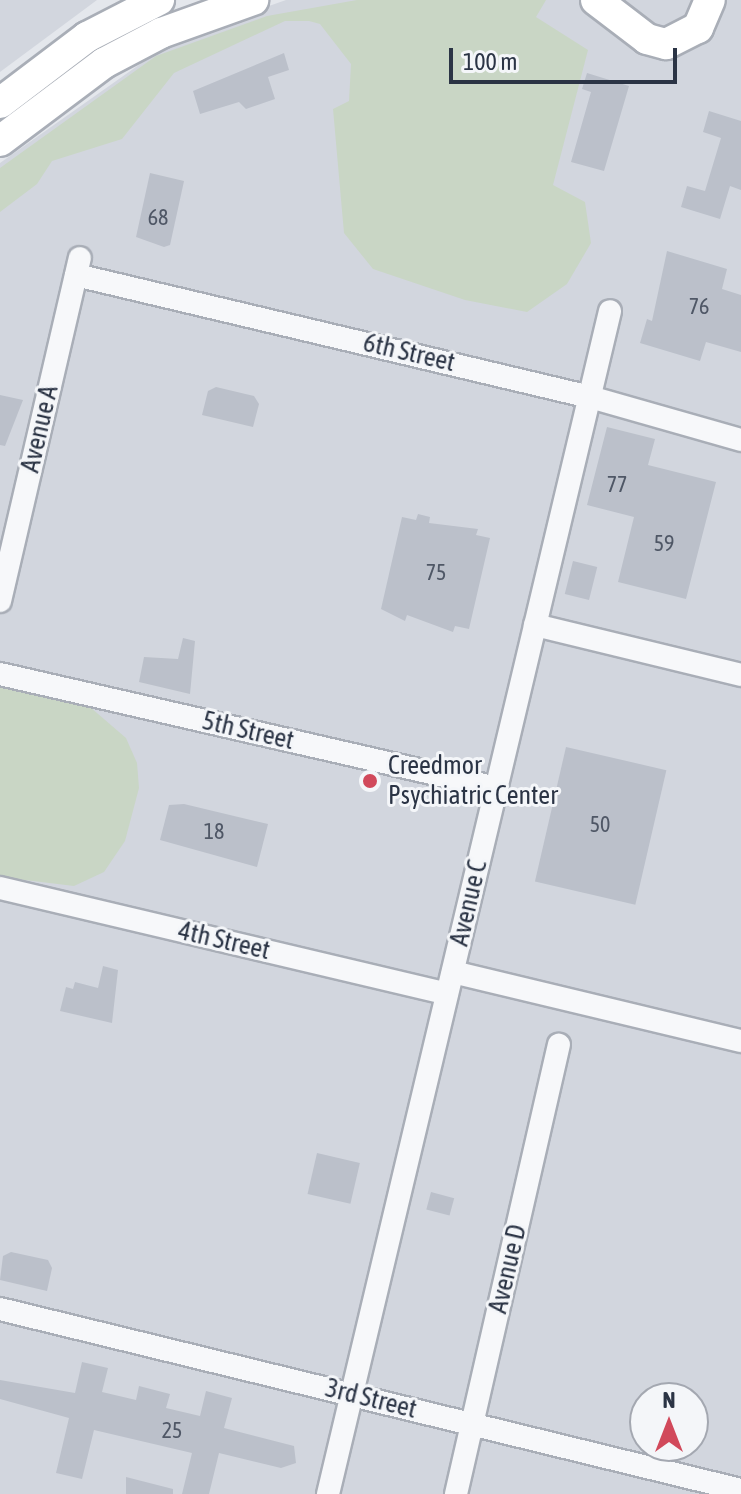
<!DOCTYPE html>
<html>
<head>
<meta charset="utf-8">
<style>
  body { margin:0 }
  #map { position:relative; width:741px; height:1494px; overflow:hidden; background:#e4e7ec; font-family:"Asap Condensed",sans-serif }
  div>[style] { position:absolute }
  .built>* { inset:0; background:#d2d6de }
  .green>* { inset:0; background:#c9d6c5 }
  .building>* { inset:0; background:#bbc0ca; transform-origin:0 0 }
  .roads { filter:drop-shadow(2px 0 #a9aeb7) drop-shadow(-2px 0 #a9aeb7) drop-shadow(0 2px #a9aeb7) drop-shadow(0 -2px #a9aeb7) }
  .minor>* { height:22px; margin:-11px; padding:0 11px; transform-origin:11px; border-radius:11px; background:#f7f8fa }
  .major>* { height:30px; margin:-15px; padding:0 15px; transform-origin:15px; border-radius:15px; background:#fff }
  .dots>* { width:22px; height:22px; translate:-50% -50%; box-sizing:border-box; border:4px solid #f4f6f9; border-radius:50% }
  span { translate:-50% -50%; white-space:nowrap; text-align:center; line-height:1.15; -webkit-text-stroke:6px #f4f6f9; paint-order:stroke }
  .number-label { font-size:22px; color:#4f5766 }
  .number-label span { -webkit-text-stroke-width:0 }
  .street-label { font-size:26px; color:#2b3445 }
  .poi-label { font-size:26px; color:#2b3445 }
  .left { translate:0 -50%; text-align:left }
  .north { position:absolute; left:629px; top:1382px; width:80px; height:80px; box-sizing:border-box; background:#f4f6f9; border:2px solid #a4a8b1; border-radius:50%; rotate:0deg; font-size:22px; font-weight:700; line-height:32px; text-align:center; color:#2b3445 }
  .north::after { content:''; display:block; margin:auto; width:28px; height:36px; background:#d1495b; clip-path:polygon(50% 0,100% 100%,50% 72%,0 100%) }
  .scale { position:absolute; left:449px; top:48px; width:228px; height:36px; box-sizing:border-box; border:4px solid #2b3445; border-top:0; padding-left:10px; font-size:24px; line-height:28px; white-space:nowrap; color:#2b3445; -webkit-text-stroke:6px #f4f6f9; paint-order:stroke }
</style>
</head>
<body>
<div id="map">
  <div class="built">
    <i style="clip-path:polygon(0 0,97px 0,0 72px)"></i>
    <i style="clip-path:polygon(evenodd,286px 0,741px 0,741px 1494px,0 1494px,0 163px,177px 38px,286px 0,645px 1398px,693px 1398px,693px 1446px,645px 1446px,645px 1398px)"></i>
  </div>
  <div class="green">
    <i style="clip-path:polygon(357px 0,546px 0,536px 17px,588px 50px,553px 185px,585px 202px,591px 243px,567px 284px,527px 312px,465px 300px,373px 269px,344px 233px,333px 109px,349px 101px,351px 64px,320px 24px,309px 21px,285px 21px,174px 73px,122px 139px,52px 161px,37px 184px,0 212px,0 168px,156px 56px,267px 16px)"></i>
    <i style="clip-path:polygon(0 686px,90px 707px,126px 738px,137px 763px,139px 788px,125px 841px,104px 872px,74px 886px,0 877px)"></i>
  </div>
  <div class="building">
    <i style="clip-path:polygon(284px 53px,289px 70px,268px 77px,275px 99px,246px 109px,239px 102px,200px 114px,193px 91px)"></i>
    <i style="clip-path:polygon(587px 73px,629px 86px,604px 171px,571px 162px,591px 92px,582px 89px)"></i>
    <i style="clip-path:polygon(709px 111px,741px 121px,741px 190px,730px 186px,720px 219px,681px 207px,687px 186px,705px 191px,721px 138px,703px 132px)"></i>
    <i style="clip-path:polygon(150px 173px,184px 181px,170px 245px,164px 247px,136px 237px)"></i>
    <i style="clip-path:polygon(667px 251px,727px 269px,722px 289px,741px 295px,741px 352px,706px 342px,700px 361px,640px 343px,647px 319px,652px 321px)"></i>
    <i style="clip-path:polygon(216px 387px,254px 396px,259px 404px,253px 427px,202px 415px,208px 391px)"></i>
    <i style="clip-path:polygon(0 395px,23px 400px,5px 446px,0 445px)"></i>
    <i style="clip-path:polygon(607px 427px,655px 439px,648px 465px,716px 482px,686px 599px,618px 582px,634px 517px,587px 505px)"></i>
    <i style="clip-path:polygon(418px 514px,430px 517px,429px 523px,478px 529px,476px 535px,490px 538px,469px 629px,455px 626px,453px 632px,407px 615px,405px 621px,381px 609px,402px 517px,416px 520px)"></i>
    <i style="left:573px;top:561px;width:25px;height:34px;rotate:14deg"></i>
    <i style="clip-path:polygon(183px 638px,195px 641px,190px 694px,139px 682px,144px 657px,178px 659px)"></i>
    <i style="left:566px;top:747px;width:103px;height:138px;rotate:13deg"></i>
    <i style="clip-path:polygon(184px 804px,268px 824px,257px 867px,160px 840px,169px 805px)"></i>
    <i style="clip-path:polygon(103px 966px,118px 970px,112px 1023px,60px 1011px,66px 987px,73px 989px,75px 982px,98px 988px)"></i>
    <i style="left:317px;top:1153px;width:44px;height:42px;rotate:13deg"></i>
    <i style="left:431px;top:1192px;width:24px;height:18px;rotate:15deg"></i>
    <i style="clip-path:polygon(11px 1252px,48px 1260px,52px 1268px,47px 1291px,0 1280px,3px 1256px)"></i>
    <i style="clip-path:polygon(82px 1362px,108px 1368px,102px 1392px,136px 1400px,139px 1386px,170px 1394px,166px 1408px,200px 1416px,206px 1391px,232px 1398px,224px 1428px,294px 1446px,296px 1463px,281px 1468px,219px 1453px,209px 1494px,182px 1494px,192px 1453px,94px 1430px,82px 1479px,56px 1473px,69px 1418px,0 1399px,0 1380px,75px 1393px)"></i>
    <i style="clip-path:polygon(126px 1477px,173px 1489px,173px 1494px,126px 1494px)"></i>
  </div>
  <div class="roads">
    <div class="minor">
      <i style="left:76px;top:275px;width:528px;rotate:13.35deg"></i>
      <i style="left:590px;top:397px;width:157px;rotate:15.9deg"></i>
      <i style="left:0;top:601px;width:352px;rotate:-76.9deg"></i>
      <i style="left:535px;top:625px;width:212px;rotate:13.6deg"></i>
      <i style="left:0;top:674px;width:510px;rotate:12.92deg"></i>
      <i style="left:0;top:888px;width:459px;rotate:13.3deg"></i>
      <i style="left:453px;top:972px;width:296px;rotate:13.5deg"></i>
      <i style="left:0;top:1309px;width:763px;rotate:13.73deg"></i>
      <i style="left:328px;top:1494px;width:1216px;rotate:-76.59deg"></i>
      <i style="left:456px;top:1494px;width:461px;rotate:-77.1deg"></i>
    </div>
    <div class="major">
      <i style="left:596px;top:0;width:64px;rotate:37.4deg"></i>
      <i style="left:647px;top:39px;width:20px;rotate:15deg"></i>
      <i style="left:666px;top:44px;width:36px;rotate:-27deg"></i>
      <i style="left:698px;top:28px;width:30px;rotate:-67deg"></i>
      <i style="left:0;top:103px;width:109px;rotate:-37.2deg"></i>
      <i style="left:87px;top:37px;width:81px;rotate:-27.2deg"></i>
      <i style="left:0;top:141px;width:130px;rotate:-36.9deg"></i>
      <i style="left:104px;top:63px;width:64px;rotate:-27.8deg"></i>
      <i style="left:161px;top:33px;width:98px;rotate:-19.7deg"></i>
    </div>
  </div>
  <div class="dots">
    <i style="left:370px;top:781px;background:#d1495b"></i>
  </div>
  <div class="number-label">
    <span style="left:158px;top:218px">68</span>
    <span style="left:699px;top:307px">76</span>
    <span style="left:617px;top:485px">77</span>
    <span style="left:664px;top:544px">59</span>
    <span style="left:436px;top:573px">75</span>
    <span style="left:600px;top:825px">50</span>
    <span style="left:214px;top:832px">18</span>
    <span style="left:172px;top:1431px">25</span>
  </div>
  <div class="street-label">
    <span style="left:409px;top:353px;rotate:13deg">6th Street</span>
    <span style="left:40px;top:429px;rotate:-77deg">Avenue A</span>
    <span style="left:248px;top:731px;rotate:13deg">5th Street</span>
    <span style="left:469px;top:903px;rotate:-77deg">Avenue C</span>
    <span style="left:224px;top:941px;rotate:13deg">4th Street</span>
    <span style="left:508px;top:1269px;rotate:-77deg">Avenue D</span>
    <span style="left:371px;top:1399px;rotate:14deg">3rd Street</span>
  </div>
  <div class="poi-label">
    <span class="left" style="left:388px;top:781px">Creedmor<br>Psychiatric Center</span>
  </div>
  <div class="north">N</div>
  <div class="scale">100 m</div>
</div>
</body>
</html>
